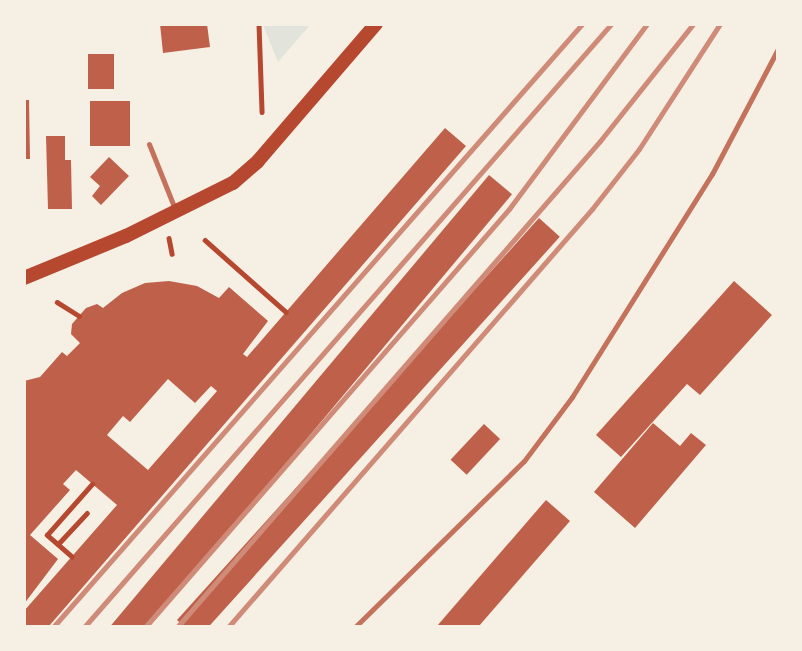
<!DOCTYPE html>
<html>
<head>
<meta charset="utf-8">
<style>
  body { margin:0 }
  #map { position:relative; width:802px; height:651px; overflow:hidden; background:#f6efe4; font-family:Mulish,sans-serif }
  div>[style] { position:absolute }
  .green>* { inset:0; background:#e2e4dc }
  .building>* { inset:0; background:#bf614a; transform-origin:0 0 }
  .path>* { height:4.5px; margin:-2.25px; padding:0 2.25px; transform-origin:2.25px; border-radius:2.25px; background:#b5482f }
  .service>* { height:5px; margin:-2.5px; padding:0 2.5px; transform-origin:2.5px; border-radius:2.5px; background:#c5725c }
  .secondary>* { height:14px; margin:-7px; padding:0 7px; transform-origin:7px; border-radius:7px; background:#b5482f }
  .rail>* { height:5px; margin:-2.5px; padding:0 2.5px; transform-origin:2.5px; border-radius:2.5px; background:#cf8b77 }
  span { translate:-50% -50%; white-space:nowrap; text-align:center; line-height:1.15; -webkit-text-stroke:6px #f6efe4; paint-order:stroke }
  .frame { position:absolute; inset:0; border:26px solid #f6efe4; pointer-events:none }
</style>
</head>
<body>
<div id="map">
  <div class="green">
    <i style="clip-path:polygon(263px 25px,310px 25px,278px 62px)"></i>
  </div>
  <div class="building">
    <i style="clip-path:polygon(160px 24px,207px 24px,210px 47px,163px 53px)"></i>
    <i style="left:88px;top:54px;width:26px;height:35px"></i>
    <i style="clip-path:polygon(24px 100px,29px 100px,30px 159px,24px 159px)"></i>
    <i style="left:90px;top:101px;width:40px;height:45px"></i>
    <i style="clip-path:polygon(evenodd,445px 128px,466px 146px,49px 626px,24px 626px,24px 611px,117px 505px,76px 470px,63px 484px,70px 490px,30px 535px,58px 559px,24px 604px,24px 381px,40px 377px,62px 352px,67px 356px,80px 343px,71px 334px,72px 324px,86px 308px,97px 304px,103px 308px,122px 293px,145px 283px,169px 281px,197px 286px,219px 298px,229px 287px,268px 321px,243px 354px,247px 357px,445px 128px,168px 379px,195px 403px,211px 386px,217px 391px,148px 470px,107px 435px,123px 416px,130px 422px,168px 379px)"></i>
    <i style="clip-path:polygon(46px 136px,65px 136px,65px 160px,71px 160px,72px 209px,48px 209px)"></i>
    <i style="clip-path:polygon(109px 157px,129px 176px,101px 205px,92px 196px,100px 186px,90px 177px)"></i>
    <i style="left:489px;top:175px;width:30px;height:599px;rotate:40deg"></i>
    <i style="left:539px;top:218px;width:28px;height:541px;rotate:42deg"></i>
    <i style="clip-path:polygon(734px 281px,772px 315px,700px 395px,687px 384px,621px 457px,596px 435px)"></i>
    <i style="clip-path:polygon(653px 423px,680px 446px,691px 433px,706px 445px,635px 528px,594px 492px)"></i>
    <i style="left:484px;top:424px;width:22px;height:49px;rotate:43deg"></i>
    <i style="clip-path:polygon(546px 500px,570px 521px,479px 626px,437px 626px)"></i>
  </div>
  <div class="path">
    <i style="left:259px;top:24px;width:88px;rotate:88deg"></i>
    <i style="left:169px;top:238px;width:16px;rotate:79deg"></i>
    <i style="left:205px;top:240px;width:108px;rotate:41.6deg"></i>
    <i style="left:57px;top:302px;width:26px;rotate:32deg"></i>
    <i style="left:58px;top:544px;width:42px;rotate:-46.9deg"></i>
    <i style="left:72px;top:557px;width:33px;rotate:-139deg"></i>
    <i style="left:47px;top:535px;width:68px;rotate:-48.6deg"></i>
  </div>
  <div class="service">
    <i style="left:149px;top:144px;width:70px;rotate:68.2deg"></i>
    <i style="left:356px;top:626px;width:235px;rotate:-44.5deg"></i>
    <i style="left:524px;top:461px;width:80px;rotate:-53.1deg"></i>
    <i style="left:572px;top:397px;width:263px;rotate:-57.9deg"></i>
    <i style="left:712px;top:174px;width:141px;rotate:-62.2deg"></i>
  </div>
  <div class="secondary">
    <i style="left:24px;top:278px;width:110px;rotate:-22.4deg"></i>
    <i style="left:126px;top:236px;width:119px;rotate:-26.4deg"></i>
    <i style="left:233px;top:183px;width:33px;rotate:-41deg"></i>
    <i style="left:258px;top:161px;width:181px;rotate:-49.3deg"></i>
  </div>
  <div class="rail">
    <i style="left:54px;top:626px;width:801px;rotate:-48.75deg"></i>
    <i style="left:85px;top:626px;width:799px;rotate:-48.85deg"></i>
    <i style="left:146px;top:626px;width:553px;rotate:-48.96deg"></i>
    <i style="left:509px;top:209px;width:231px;rotate:-53.3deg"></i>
    <i style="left:178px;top:626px;width:643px;rotate:-48.97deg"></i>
    <i style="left:600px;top:141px;width:149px;rotate:-51.5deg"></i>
    <i style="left:229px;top:626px;width:553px;rotate:-48.96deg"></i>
    <i style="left:592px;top:209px;width:76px;rotate:-51.9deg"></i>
    <i style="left:639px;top:149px;width:149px;rotate:-57.1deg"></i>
  </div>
  <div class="frame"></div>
</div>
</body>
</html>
